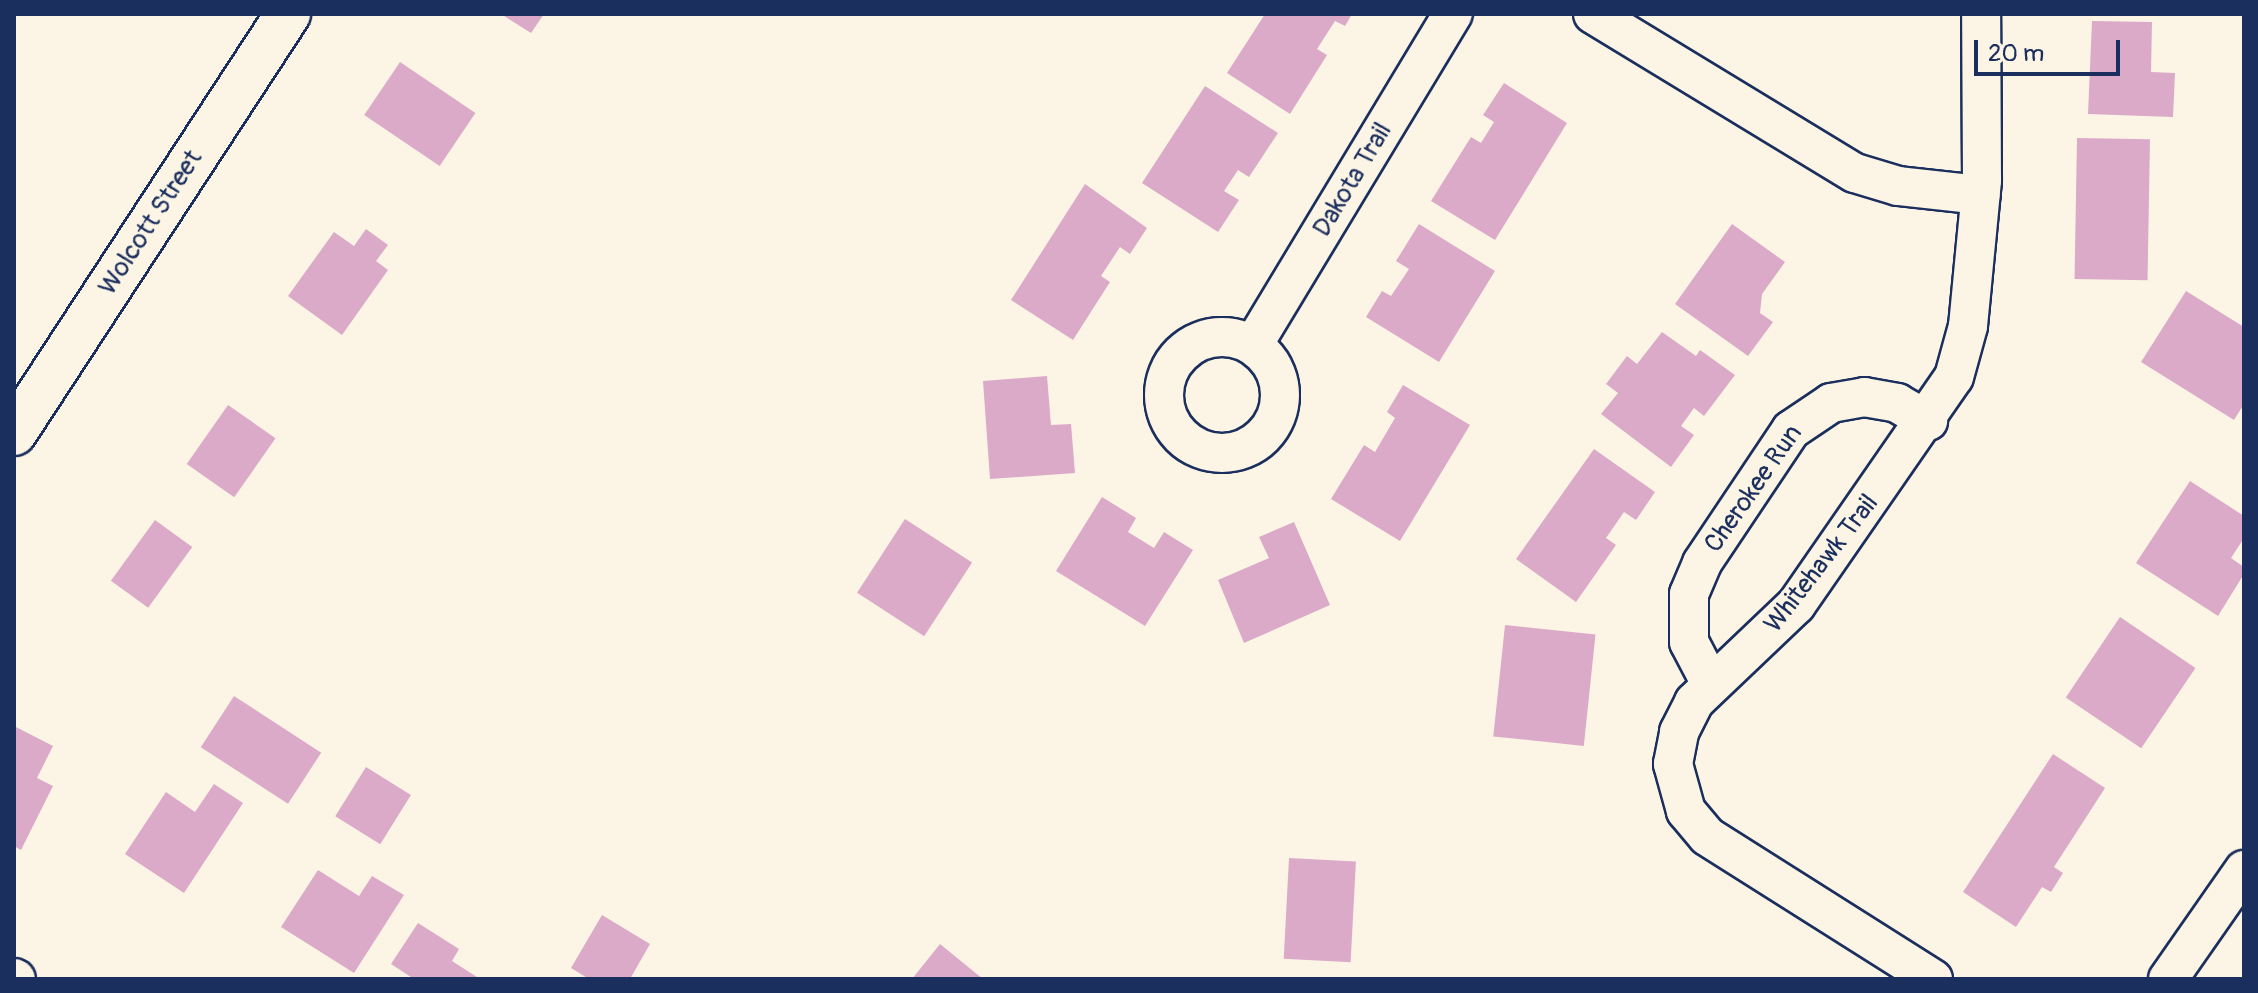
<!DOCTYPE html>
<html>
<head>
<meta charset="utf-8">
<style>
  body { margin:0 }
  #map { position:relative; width:2258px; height:993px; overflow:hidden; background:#fcf5e5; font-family:Pangolin,sans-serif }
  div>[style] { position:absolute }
  .building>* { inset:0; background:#dbaac9; transform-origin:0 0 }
  .roads { filter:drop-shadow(2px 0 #1b2f5e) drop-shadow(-2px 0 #1b2f5e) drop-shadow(0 2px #1b2f5e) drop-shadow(0 -2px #1b2f5e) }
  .minor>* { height:38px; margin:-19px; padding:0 19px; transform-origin:19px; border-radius:19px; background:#fcf5e5 }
  .minor>.ring { margin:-19px; padding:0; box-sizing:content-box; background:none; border:38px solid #fcf5e5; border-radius:50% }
  .secondary>* { height:44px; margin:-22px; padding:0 22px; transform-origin:22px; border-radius:22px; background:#fcf5e5 }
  span { translate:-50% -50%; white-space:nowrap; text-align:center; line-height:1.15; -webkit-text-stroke:6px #fcf5e5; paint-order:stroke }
  .street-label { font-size:26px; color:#1b2f5e }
  .frame { position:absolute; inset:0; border:16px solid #1b2f5e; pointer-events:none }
  .scale { position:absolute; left:1974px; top:40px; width:146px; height:36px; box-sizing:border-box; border:4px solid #1b2f5e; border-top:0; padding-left:10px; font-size:24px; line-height:28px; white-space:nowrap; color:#1b2f5e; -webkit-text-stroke:6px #fcf5e5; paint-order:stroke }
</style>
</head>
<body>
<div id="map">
  <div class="building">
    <i style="clip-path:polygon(501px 14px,544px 14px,531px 33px)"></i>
    <i style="clip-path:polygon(1265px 14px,1352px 14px,1345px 26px,1335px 21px,1317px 49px,1327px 55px,1290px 114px,1227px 73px)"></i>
    <i style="clip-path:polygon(2092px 21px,2152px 22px,2151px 72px,2175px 73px,2173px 117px,2088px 114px)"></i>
    <i style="left:400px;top:62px;width:91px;height:64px;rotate:34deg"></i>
    <i style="clip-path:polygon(1504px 83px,1567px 123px,1495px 240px,1431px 201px,1471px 137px,1481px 143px,1494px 122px,1483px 115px)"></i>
    <i style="clip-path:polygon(1205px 86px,1278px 133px,1249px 177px,1238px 170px,1224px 191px,1239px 200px,1218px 232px,1142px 183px)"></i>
    <i style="left:2077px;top:138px;width:73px;height:141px;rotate:1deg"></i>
    <i style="clip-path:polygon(1085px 184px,1147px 228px,1130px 254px,1120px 247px,1101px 276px,1110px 282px,1073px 340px,1011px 300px)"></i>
    <i style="clip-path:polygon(1419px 224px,1495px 271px,1439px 362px,1366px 317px,1382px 291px,1391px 296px,1409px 269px,1396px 261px)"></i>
    <i style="clip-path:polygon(1732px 224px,1785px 262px,1762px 294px,1760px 313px,1773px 322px,1748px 356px,1675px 304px)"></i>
    <i style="clip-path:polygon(366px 229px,388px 245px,376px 261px,388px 270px,342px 335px,288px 296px,334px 232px,354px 246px)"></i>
    <i style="clip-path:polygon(2186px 291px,2244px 327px,2244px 404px,2234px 420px,2141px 362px)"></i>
    <i style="clip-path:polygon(1662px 332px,1696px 356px,1700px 350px,1735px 375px,1704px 416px,1694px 408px,1681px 426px,1694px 435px,1671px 467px,1601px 414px,1618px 393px,1606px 384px,1627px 356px,1637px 364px)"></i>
    <i style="clip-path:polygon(1047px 376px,1051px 425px,1071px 424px,1075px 473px,990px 479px,983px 381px)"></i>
    <i style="clip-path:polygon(1403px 385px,1470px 425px,1400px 541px,1331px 499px,1364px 445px,1375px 452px,1395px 418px,1387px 412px)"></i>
    <i style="left:228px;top:405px;width:58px;height:72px;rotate:35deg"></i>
    <i style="clip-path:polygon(1594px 449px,1655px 492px,1636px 520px,1624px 512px,1606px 538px,1616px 545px,1576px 602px,1516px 559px)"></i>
    <i style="clip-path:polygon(2190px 481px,2244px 516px,2244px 538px,2231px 558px,2244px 567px,2244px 574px,2218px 616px,2136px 563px)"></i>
    <i style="clip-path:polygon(1102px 497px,1136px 518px,1128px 532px,1154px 548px,1164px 532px,1193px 550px,1145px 626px,1056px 571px)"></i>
    <i style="left:905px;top:519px;width:80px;height:88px;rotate:33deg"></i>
    <i style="left:155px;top:520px;width:46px;height:75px;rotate:36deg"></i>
    <i style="clip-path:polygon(1294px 522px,1330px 605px,1244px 643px,1218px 580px,1269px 558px,1259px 537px)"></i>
    <i style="left:2120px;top:617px;width:91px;height:97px;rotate:34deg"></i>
    <i style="left:1505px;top:625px;width:91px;height:112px;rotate:6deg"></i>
    <i style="left:234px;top:696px;width:104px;height:61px;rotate:33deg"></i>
    <i style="clip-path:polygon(14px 726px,53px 746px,37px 778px,53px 786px,21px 850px,14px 846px)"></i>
    <i style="clip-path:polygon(2053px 754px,2105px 788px,2054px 867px,2063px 873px,2051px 892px,2042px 887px,2016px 927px,1963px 892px)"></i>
    <i style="left:366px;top:767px;width:53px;height:58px;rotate:32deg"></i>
    <i style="clip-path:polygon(214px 784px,243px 803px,184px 893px,125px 854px,166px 792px,195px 812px)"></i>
    <i style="left:1289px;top:858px;width:67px;height:101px;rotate:3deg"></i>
    <i style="clip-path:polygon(318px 870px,359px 896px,372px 876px,404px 895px,354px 973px,281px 927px)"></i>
    <i style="clip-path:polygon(602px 915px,650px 944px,630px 979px,589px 979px,571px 968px)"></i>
    <i style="clip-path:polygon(418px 923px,459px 949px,452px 961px,480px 979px,414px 979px,391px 964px)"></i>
    <i style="clip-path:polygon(940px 944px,983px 979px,912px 979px)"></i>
  </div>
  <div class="roads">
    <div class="minor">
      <i style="left:1593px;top:14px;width:306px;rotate:31.3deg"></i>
      <i style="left:1855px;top:173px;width:45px;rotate:16.8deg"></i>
      <i style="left:1898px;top:186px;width:83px;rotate:6.2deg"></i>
      <i class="ring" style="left:1164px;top:337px;width:78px;height:78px"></i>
      <i style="left:1253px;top:345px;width:387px;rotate:-58.9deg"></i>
      <i style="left:1711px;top:684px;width:47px;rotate:-117.6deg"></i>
      <i style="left:1689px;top:642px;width:48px;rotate:-90deg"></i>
      <i style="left:1689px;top:594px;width:34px;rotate:-67deg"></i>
      <i style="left:1702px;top:563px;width:160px;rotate:-56.2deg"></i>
      <i style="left:1791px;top:430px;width:48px;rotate:-34deg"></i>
      <i style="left:1831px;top:403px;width:34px;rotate:-10deg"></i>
      <i style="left:1864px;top:397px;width:34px;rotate:10deg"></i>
      <i style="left:1897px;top:403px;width:36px;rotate:30deg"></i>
      <i style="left:14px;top:978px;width:2px;rotate:27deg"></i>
      <i style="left:1933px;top:979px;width:267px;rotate:-147.7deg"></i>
      <i style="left:1707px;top:836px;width:33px;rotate:-130deg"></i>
      <i style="left:1686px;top:811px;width:49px;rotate:-105.5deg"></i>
      <i style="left:1673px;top:764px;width:33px;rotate:-79deg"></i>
      <i style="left:1679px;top:732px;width:34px;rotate:-63deg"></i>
      <i style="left:1694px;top:702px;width:141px;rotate:-43.6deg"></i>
      <i style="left:1796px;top:605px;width:277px;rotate:-55.3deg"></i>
      <i style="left:1954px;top:377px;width:53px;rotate:-74.6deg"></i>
      <i style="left:1968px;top:326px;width:147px;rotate:-84.5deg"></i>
      <i style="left:1982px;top:180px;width:166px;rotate:-90.3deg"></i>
      <i style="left:2168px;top:979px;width:133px;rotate:-55.1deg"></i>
    </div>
    <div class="secondary">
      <i style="left:14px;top:433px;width:501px;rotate:-56.82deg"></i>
    </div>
  </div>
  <div class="street-label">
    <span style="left:1353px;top:180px;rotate:-59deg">Dakota Trail</span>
    <span style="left:151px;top:223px;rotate:-57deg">Wolcott Street</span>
    <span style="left:1754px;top:489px;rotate:-55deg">Cherokee Run</span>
    <span style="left:1822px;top:564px;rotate:-52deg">Whitehawk Trail</span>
  </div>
  <div class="frame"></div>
  <div class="scale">20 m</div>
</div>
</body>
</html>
